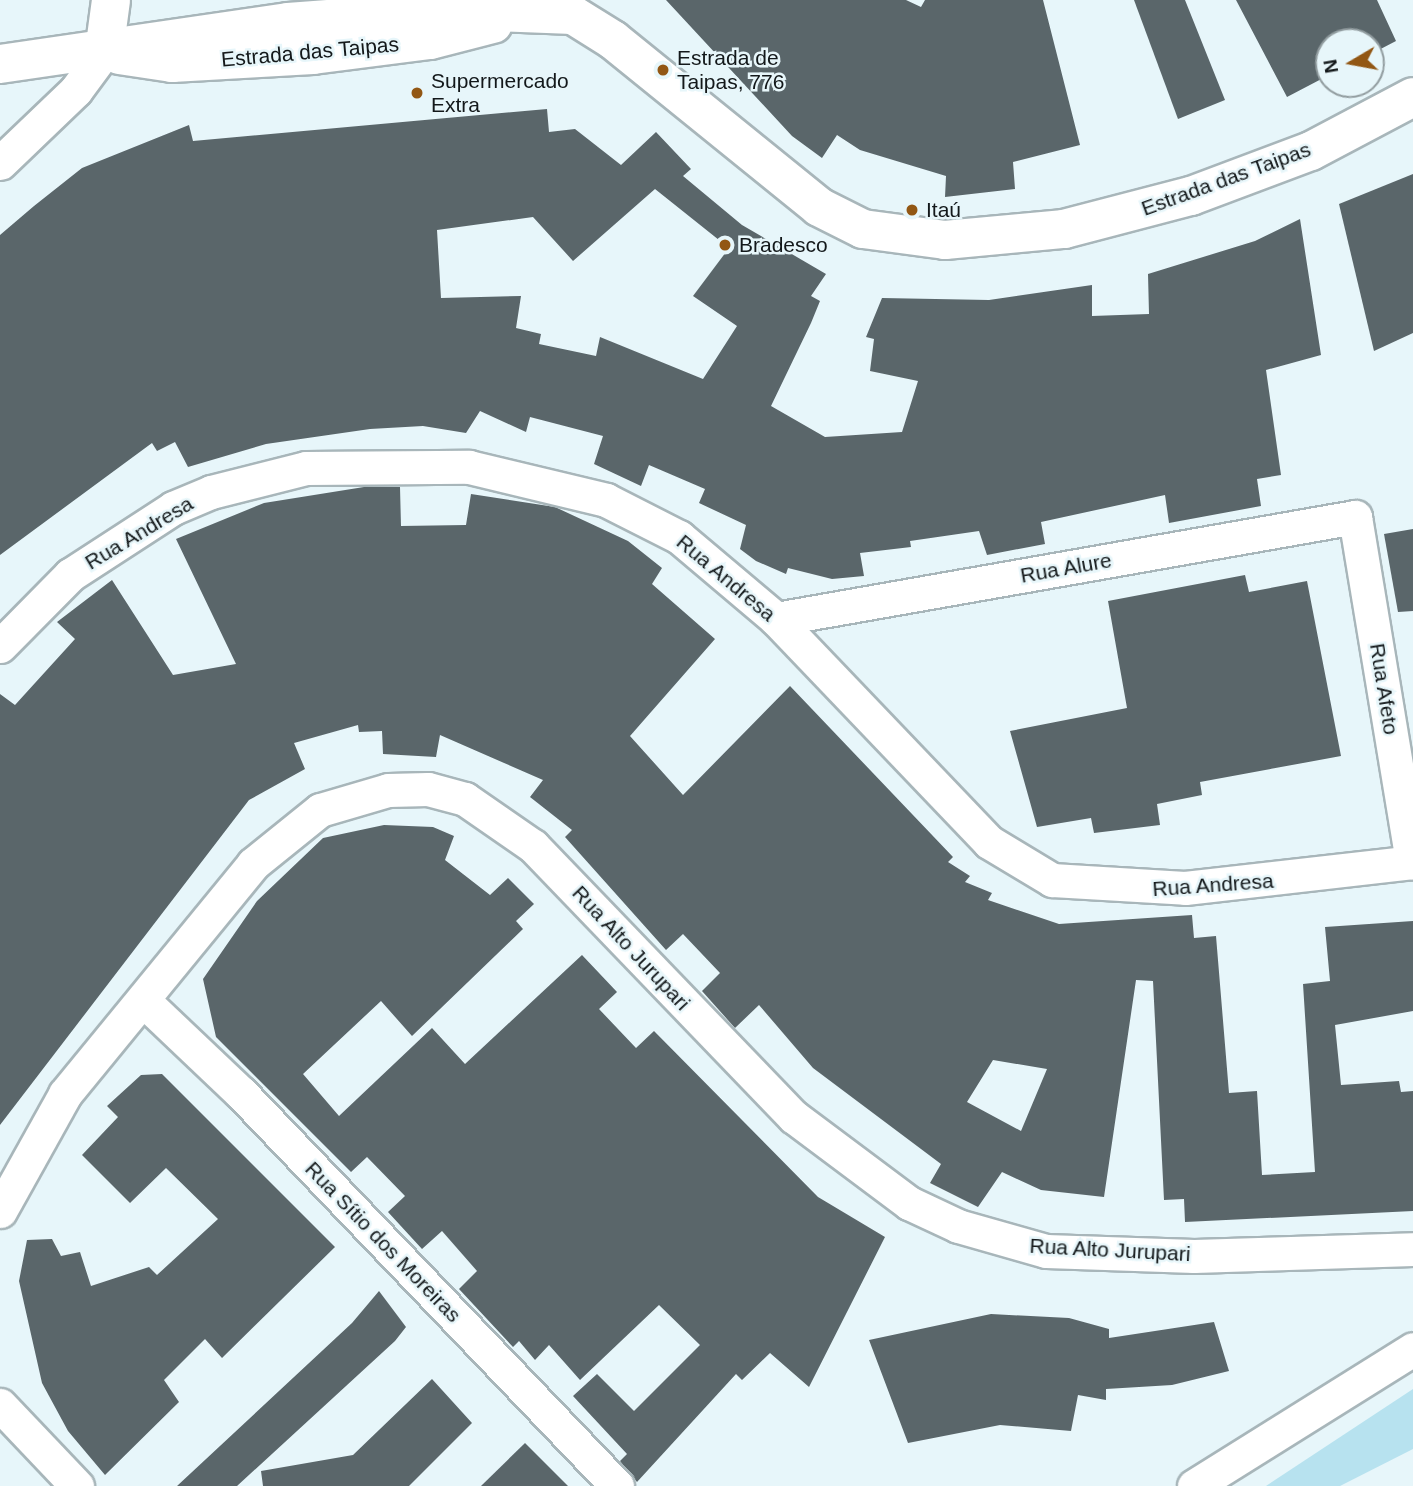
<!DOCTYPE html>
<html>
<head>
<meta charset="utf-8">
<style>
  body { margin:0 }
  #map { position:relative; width:1413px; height:1486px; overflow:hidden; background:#e7f6fa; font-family:Helvetica,sans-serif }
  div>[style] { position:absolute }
  .green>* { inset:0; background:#b7e2ef }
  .building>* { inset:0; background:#5a666a }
  .roads { filter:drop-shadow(2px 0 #a8b6ba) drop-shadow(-2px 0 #a8b6ba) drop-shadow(0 2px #a8b6ba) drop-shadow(0 -2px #a8b6ba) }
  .minor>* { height:33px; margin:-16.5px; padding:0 16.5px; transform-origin:16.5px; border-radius:16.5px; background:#fff }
  .secondary>* { height:38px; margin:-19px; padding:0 19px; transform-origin:19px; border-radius:19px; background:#fff }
  .dots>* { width:19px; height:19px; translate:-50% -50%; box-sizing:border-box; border:4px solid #e7f6fa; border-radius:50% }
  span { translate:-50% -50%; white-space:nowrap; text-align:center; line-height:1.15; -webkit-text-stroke:5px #e7f6fa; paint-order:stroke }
  .street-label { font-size:21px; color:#13181a }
  .poi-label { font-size:21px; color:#13181a }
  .left { translate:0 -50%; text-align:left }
  .north { position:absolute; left:1315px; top:28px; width:70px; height:70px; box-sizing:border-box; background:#e7f6fa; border:2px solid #929da0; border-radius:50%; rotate:260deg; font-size:19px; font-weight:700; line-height:28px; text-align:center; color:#13181a }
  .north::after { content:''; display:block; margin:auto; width:24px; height:32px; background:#925714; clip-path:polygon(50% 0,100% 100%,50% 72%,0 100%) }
</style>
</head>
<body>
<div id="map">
  <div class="green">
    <i style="clip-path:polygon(1413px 1389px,1413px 1449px,1340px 1486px,1266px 1486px)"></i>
  </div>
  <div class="building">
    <i style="clip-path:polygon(666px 0,906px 0,921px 7px,925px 0,1043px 0,1080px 145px,1013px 162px,1015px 189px,945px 197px,946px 176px,860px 150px,837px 135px,822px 158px,792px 136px)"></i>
    <i style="clip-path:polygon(1134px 0,1185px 0,1225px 100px,1178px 119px)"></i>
    <i style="clip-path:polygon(1236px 0,1377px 0,1396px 41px,1371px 54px,1371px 42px,1329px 42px,1329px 75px,1287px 97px)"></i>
    <i style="clip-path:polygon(evenodd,547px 109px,549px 132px,575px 129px,621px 165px,656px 132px,691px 169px,683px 176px,742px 225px,826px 274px,811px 296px,820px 301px,811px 323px,771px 406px,825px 437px,902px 432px,918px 381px,870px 371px,874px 339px,866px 337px,882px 298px,989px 300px,1092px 285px,1092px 316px,1149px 314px,1148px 274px,1255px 241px,1300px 219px,1321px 355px,1266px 370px,1281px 475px,1257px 479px,1261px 506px,1169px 523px,1165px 495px,1041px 522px,1045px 544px,987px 555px,979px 531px,910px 541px,911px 547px,860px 553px,864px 576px,832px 579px,788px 568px,786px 574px,756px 561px,740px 549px,746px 525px,699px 503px,705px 489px,649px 465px,641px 486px,594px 464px,603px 436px,530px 417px,526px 432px,480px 411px,466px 433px,423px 426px,370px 429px,266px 444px,188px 467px,175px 442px,157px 451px,152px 443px,0 555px,0 235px,34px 206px,82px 168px,189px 125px,193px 141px,547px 109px,655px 189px,729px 248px,693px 296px,737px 326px,703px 379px,600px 337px,596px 356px,539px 344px,541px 334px,516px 328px,521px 296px,441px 298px,437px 230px,533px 217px,573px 261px,655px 189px)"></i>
    <i style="clip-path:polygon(1413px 174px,1413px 333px,1374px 351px,1339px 204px)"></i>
    <i style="clip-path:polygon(evenodd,364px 487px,400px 487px,401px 526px,466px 525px,471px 494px,555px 507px,628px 541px,662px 568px,652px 584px,715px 639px,630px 736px,683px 795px,790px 686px,953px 857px,948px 862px,970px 876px,965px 882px,992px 893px,988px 900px,1059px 924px,1192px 915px,1194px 938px,1216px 936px,1229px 1093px,1257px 1091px,1262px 1175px,1315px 1172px,1303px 984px,1330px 981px,1325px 927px,1413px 921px,1413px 1011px,1335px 1025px,1341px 1085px,1399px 1081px,1401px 1092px,1413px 1091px,1413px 1211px,1185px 1222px,1184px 1199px,1164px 1200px,1153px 981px,1136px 980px,1104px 1197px,1041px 1190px,1002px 1172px,978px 1207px,930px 1183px,941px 1164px,813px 1068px,759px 1005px,735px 1028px,702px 991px,720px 973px,683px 934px,666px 950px,565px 837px,572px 830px,530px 797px,543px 780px,440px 735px,436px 757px,383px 754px,382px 731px,359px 732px,358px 725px,294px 743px,305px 769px,249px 800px,0 1125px,0 694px,15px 705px,75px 639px,57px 622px,112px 580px,173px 675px,236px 664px,176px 539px,264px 503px,364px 487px,993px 1060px,1047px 1069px,1021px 1131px,967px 1102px,993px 1060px)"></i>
    <i style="clip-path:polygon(1413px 529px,1413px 611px,1398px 612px,1384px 534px)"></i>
    <i style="clip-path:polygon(1245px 575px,1249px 592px,1307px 581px,1341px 756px,1200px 782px,1202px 795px,1157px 804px,1160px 825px,1094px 833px,1091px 818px,1037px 827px,1010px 731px,1127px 708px,1108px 601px)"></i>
    <i style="clip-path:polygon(384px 825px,433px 827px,454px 836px,445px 860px,490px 895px,508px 878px,534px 904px,516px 921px,523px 929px,412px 1036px,381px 1001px,303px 1074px,339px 1116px,432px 1028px,465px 1064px,582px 955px,617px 992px,599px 1009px,636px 1048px,654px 1031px,818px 1197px,885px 1237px,809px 1387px,770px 1353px,742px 1380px,736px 1374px,637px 1482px,620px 1461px,627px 1454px,573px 1396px,597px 1374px,634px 1411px,700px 1345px,659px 1305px,580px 1380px,549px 1345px,535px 1360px,519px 1341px,513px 1347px,459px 1289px,477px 1271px,442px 1231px,422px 1249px,388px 1212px,405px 1196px,367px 1157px,351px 1172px,216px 1037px,203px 979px,257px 901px,323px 838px)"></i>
    <i style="clip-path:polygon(162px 1074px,335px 1247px,222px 1358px,205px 1339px,164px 1380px,179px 1402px,105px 1475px,68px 1431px,42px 1383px,19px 1281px,27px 1240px,52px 1239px,61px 1256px,80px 1252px,91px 1286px,149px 1267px,157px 1275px,218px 1219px,166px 1168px,130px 1203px,82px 1155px,118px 1117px,107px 1106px,141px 1075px)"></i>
    <i style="clip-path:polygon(379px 1291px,406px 1327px,395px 1341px,237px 1486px,177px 1486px,352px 1323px)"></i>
    <i style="clip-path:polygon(991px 1314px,1069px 1318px,1109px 1329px,1109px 1338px,1214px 1322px,1229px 1371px,1172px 1385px,1106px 1389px,1106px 1400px,1078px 1395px,1071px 1431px,1000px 1425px,908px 1443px,869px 1340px)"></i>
    <i style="clip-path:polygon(432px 1379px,472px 1423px,409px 1486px,263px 1486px,261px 1471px,353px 1455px)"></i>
    <i style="clip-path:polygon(525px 1443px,568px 1486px,481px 1486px)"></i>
  </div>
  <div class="roads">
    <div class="minor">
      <i style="left:0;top:163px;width:105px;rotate:-43.8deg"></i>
      <i style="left:76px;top:90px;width:47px;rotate:-53.6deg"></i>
      <i style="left:776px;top:619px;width:588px;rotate:-9.99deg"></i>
      <i style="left:1355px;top:517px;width:350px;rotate:80.6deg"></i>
      <i style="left:0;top:646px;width:100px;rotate:-45.4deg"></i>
      <i style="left:70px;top:575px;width:123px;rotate:-33deg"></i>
      <i style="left:173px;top:508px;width:41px;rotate:-22.8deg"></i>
      <i style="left:211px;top:492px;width:98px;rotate:-14.2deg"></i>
      <i style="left:306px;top:468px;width:163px;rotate:-0.4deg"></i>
      <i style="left:469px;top:467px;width:141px;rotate:13.5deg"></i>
      <i style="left:606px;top:500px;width:82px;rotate:26.9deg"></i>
      <i style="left:679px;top:537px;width:127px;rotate:40.2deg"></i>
      <i style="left:776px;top:619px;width:308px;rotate:46.3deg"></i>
      <i style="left:989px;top:842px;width:74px;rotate:31.1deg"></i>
      <i style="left:1052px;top:880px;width:133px;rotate:3.4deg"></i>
      <i style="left:1185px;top:888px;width:229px;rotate:-6.5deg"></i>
      <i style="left:145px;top:1002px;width:132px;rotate:43.5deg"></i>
      <i style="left:241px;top:1093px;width:544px;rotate:46.27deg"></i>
      <i style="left:0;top:1211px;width:134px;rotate:-60.9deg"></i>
      <i style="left:65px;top:1094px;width:297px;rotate:-50.7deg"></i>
      <i style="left:253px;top:864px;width:86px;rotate:-38.9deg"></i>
      <i style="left:320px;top:810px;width:71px;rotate:-16.4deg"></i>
      <i style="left:388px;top:790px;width:40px;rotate:-1.4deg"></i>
      <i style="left:428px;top:789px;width:38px;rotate:15deg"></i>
      <i style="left:465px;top:799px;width:83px;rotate:34.7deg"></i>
      <i style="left:533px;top:846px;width:376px;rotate:46.1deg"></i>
      <i style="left:794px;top:1117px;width:144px;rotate:36.8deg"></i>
      <i style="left:909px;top:1203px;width:54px;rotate:25.1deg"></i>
      <i style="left:958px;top:1226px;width:91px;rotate:15.9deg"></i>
      <i style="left:1046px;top:1251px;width:148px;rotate:1.9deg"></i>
      <i style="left:1194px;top:1256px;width:219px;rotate:-1.8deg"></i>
      <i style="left:0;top:1405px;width:112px;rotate:46.5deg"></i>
      <i style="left:1194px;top:1486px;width:258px;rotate:-32deg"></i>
    </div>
    <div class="secondary">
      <i style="left:104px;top:52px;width:52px;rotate:-82.3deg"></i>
      <i style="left:119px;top:55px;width:54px;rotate:8.6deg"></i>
      <i style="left:172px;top:63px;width:141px;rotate:-3.2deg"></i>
      <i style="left:313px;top:55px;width:118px;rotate:-7.3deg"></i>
      <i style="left:430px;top:40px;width:65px;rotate:-14.3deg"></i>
      <i style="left:0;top:64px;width:291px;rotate:-8.3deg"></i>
      <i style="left:288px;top:22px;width:158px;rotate:-4.3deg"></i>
      <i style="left:446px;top:10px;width:127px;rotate:2.3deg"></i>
      <i style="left:573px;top:15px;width:47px;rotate:32deg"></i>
      <i style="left:613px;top:40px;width:265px;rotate:39deg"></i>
      <i style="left:819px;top:207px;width:49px;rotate:26.6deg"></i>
      <i style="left:863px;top:229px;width:83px;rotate:7.6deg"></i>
      <i style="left:945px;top:240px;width:120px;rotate:-5.3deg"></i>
      <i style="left:1064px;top:229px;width:131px;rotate:-14.6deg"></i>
      <i style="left:1191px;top:196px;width:128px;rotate:-20.6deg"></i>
      <i style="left:1311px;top:151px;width:115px;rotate:-27.9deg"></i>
    </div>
  </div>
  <div class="dots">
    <i style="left:663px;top:70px;background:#925714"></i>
    <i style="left:417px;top:93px;background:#925714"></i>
    <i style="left:912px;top:210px;background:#925714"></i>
    <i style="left:725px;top:245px;background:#925714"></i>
  </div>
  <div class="street-label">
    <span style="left:310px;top:52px;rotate:-5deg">Estrada das Taipas</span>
    <span style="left:1226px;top:179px;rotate:-20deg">Estrada das Taipas</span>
    <span style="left:139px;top:533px;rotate:-31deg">Rua Andresa</span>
    <span style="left:1066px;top:568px;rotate:-10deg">Rua Alure</span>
    <span style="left:726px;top:578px;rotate:40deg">Rua Andresa</span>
    <span style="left:1384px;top:689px;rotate:81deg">Rua Afeto</span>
    <span style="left:1213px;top:885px;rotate:-4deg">Rua Andresa</span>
    <span style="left:631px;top:948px;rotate:47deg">Rua Alto Jurupari</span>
    <span style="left:383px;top:1242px;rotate:46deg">Rua Sítio dos Moreiras</span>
    <span style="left:1110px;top:1250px;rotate:3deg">Rua Alto Jurupari</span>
  </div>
  <div class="poi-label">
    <span class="left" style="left:677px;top:70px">Estrada de<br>Taipas, 776</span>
    <span class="left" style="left:431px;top:93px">Supermercado<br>Extra</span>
    <span class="left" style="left:926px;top:210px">Itaú</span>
    <span class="left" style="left:739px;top:245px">Bradesco</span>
  </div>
  <div class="north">N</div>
</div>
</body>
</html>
